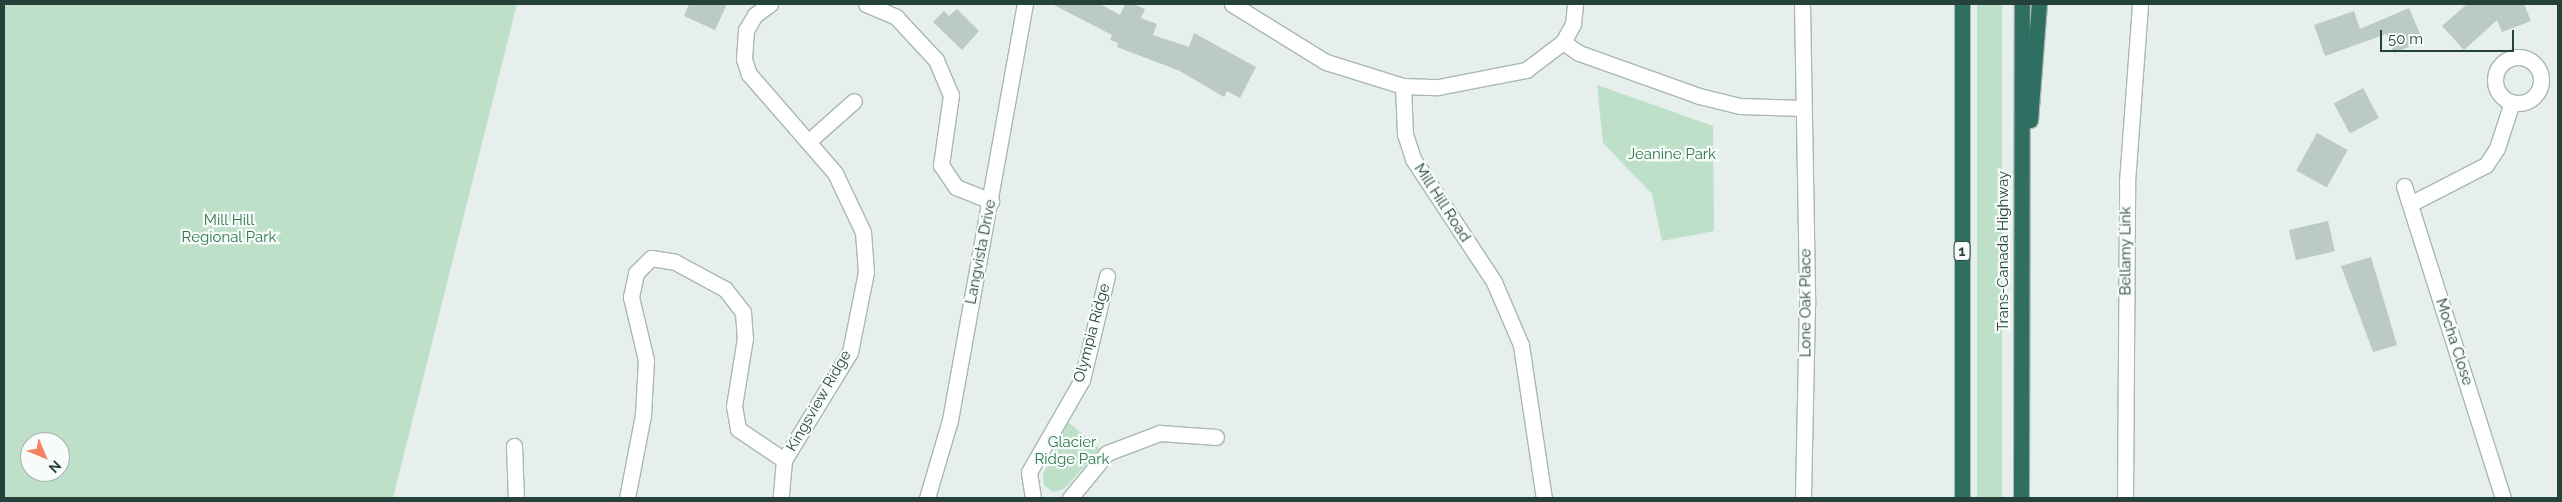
<!DOCTYPE html>
<html>
<head>
<meta charset="utf-8">
<style>
  body { margin:0 }
  #map { position:relative; width:2562px; height:502px; overflow:hidden; background:#e6efeb; font-family:Raleway,sans-serif }
  div>[style] { position:absolute }
  .green>* { inset:0; background:#bfe0c8; transform-origin:0 0 }
  .building>* { inset:0; background:#bbcac4; transform-origin:0 0 }
  .path>* { height:3px; margin-top:-1.5px; transform-origin:0; background:repeating-linear-gradient(90deg,#86b3a5 0 2.5px,transparent 0 6.5px) }
  .roads { filter:drop-shadow(1px 0 #a8b8b2) drop-shadow(-1px 0 #a8b8b2) drop-shadow(0 1px #a8b8b2) drop-shadow(0 -1px #a8b8b2) }
  .minor>* { height:15px; margin:-7.5px; padding:0 7.5px; transform-origin:7.5px; border-radius:7.5px; background:#fff }
  .minor>.ring { margin:-7.5px; padding:0; box-sizing:content-box; background:none; border:15px solid #fff; border-radius:50% }
  .highway>* { height:15px; margin:-7.5px; padding:0 7.5px; transform-origin:7.5px; border-radius:7.5px; background:#2f6f62 }
  span { translate:-50% -50%; white-space:nowrap; text-align:center; line-height:1.15; -webkit-text-stroke:4.5px #f7fbf9; paint-order:stroke }
  .shield-label span { padding:1px 4px; background:#f7fbf9; border:1px solid; border-radius:4px; -webkit-text-stroke-width:0 }
  .shield-label { font-size:14px; color:#24423a; font-weight:700 }
  .park-label { font-size:15px; color:#2d7a4b }
  .street-label { font-size:15px; color:#24423a }
  .frame { position:absolute; inset:0; border:5px solid #24423a; pointer-events:none }
  .north { position:absolute; left:20px; top:432px; width:50px; height:50px; box-sizing:border-box; background:#f7fbf9; border:1px solid #a3b1ad; border-radius:50%; rotate:135deg; font-size:14px; font-weight:700; line-height:20px; text-align:center; color:#24423a }
  .north::after { content:''; display:block; margin:auto; width:18px; height:22px; background:#f4845f; clip-path:polygon(50% 0,100% 100%,50% 72%,0 100%) }
  .scale { position:absolute; left:2380px; top:30px; width:134px; height:22px; box-sizing:border-box; border:2px solid #24423a; border-top:0; padding-left:6px; font-size:15px; line-height:18px; white-space:nowrap; color:#24423a; -webkit-text-stroke:4px #f7fbf9; paint-order:stroke }
</style>
</head>
<body>
<div id="map">
  <div class="green">
    <i style="clip-path:polygon(evenodd,4px 4px,517px 4px,393px 498px,4px 498px,4px 4px,30px 442px,60px 442px,60px 472px,30px 472px,30px 442px)"></i>
    <i style="left:1977px;top:4px;width:25px;height:494px"></i>
    <i style="clip-path:polygon(1597px 85px,1713px 126px,1714px 231px,1662px 241px,1652px 194px,1603px 143px)"></i>
    <i style="clip-path:polygon(1068px 422px,1100px 449px,1064px 489px,1053px 492px,1044px 485px,1043px 474px)"></i>
  </div>
  <div class="building">
    <i style="clip-path:polygon(689px 4px,727px 4px,715px 30px,684px 16px)"></i>
    <i style="clip-path:polygon(1052px 4px,1100px 4px,1120px 15px,1125px 4px,1133px 4px,1145px 9px,1141px 18px,1157px 24px,1153px 35px,1189px 47px,1194px 33px,1256px 67px,1240px 98px,1227px 91px,1224px 97px,1180px 71px,1117px 47px,1118px 43px,1110px 40px,1112px 35px)"></i>
    <i style="clip-path:polygon(2467px 4px,2524px 4px,2531px 21px,2502px 32px,2497px 20px,2464px 50px,2442px 26px)"></i>
    <i style="clip-path:polygon(2409px 8px,2423px 41px,2394px 53px,2386px 34px,2325px 56px,2314px 25px,2354px 11px,2360px 29px)"></i>
    <i style="clip-path:polygon(957px 9px,979px 31px,962px 50px,933px 22px,944px 11px,949px 16px)"></i>
    <i style="left:2363px;top:88px;width:34px;height:33px;rotate:62deg"></i>
    <i style="left:2317px;top:133px;width:35px;height:43px;rotate:29deg"></i>
    <i style="left:2328px;top:221px;width:31px;height:40px;rotate:77deg"></i>
    <i style="clip-path:polygon(2371px 257px,2397px 345px,2373px 352px,2341px 266px)"></i>
  </div>
  <div class="path">
    <i style="left:4px;top:497px;width:1px;rotate:45deg"></i>
  </div>
  <div class="roads">
    <div class="minor">
      <i style="left:770px;top:4px;width:19px;rotate:144deg"></i>
      <i style="left:755px;top:15px;width:17px;rotate:121deg"></i>
      <i style="left:746px;top:30px;width:29px;rotate:94deg"></i>
      <i style="left:744px;top:59px;width:16px;rotate:72deg"></i>
      <i style="left:749px;top:74px;width:131px;rotate:49deg"></i>
      <i style="left:835px;top:173px;width:65px;rotate:64.6deg"></i>
      <i style="left:863px;top:232px;width:40px;rotate:85.7deg"></i>
      <i style="left:866px;top:272px;width:82px;rotate:101.3deg"></i>
      <i style="left:850px;top:352px;width:127px;rotate:121.4deg"></i>
      <i style="left:784px;top:460px;width:38px;rotate:95deg"></i>
      <i style="left:866px;top:4px;width:33px;rotate:23deg"></i>
      <i style="left:896px;top:17px;width:59px;rotate:47.1deg"></i>
      <i style="left:936px;top:60px;width:38px;rotate:67deg"></i>
      <i style="left:951px;top:95px;width:71px;rotate:98.1deg"></i>
      <i style="left:941px;top:165px;width:27px;rotate:56deg"></i>
      <i style="left:956px;top:187px;width:38px;rotate:22deg"></i>
      <i style="left:1232px;top:4px;width:110px;rotate:31.7deg"></i>
      <i style="left:1326px;top:62px;width:81px;rotate:17.3deg"></i>
      <i style="left:1403px;top:86px;width:48px;rotate:87.6deg"></i>
      <i style="left:1405px;top:134px;width:26px;rotate:72deg"></i>
      <i style="left:1413px;top:159px;width:147px;rotate:56.6deg"></i>
      <i style="left:1494px;top:282px;width:69px;rotate:66.8deg"></i>
      <i style="left:1521px;top:345px;width:155px;rotate:81.5deg"></i>
      <i style="left:1802px;top:4px;width:301px;rotate:89deg"></i>
      <i style="left:1807px;top:305px;width:193px;rotate:91.2deg"></i>
      <i style="left:1563px;top:42px;width:19px;rotate:35deg"></i>
      <i style="left:1579px;top:53px;width:127px;rotate:19.7deg"></i>
      <i style="left:1699px;top:96px;width:42px;rotate:13.7deg"></i>
      <i style="left:1740px;top:106px;width:63px;rotate:1.8deg"></i>
      <i class="ring" style="left:2495px;top:57px;width:31px;height:31px"></i>
      <i style="left:1403px;top:86px;width:35px;rotate:2deg"></i>
      <i style="left:1438px;top:87px;width:90px;rotate:-10.9deg"></i>
      <i style="left:1526px;top:70px;width:46px;rotate:-37.1deg"></i>
      <i style="left:1563px;top:42px;width:21px;rotate:-61deg"></i>
      <i style="left:1573px;top:24px;width:20px;rotate:-84deg"></i>
      <i style="left:809px;top:141px;width:60px;rotate:-41.6deg"></i>
      <i style="left:2404px;top:186px;width:327px;rotate:72.4deg"></i>
      <i style="left:2410px;top:204px;width:85px;rotate:-27.2deg"></i>
      <i style="left:2486px;top:165px;width:20px;rotate:-57deg"></i>
      <i style="left:2497px;top:148px;width:48px;rotate:-71.9deg"></i>
      <i style="left:514px;top:446px;width:52px;rotate:87.8deg"></i>
      <i style="left:627px;top:498px;width:85px;rotate:-79.1deg"></i>
      <i style="left:643px;top:415px;width:55px;rotate:-86.9deg"></i>
      <i style="left:646px;top:360px;width:65px;rotate:-103.4deg"></i>
      <i style="left:631px;top:297px;width:25px;rotate:-78deg"></i>
      <i style="left:636px;top:273px;width:21px;rotate:-45deg"></i>
      <i style="left:651px;top:258px;width:24px;rotate:9deg"></i>
      <i style="left:675px;top:262px;width:57px;rotate:28.4deg"></i>
      <i style="left:725px;top:289px;width:29px;rotate:52deg"></i>
      <i style="left:743px;top:312px;width:26px;rotate:86deg"></i>
      <i style="left:745px;top:338px;width:69px;rotate:99.2deg"></i>
      <i style="left:734px;top:406px;width:23px;rotate:80deg"></i>
      <i style="left:738px;top:429px;width:55px;rotate:34deg"></i>
      <i style="left:927px;top:498px;width:81px;rotate:-73.6deg"></i>
      <i style="left:950px;top:420px;width:423px;rotate:-79.8deg"></i>
      <i style="left:1033px;top:498px;width:26px;rotate:-99deg"></i>
      <i style="left:1029px;top:472px;width:106px;rotate:-60.1deg"></i>
      <i style="left:1082px;top:380px;width:107px;rotate:-76.5deg"></i>
      <i style="left:1070px;top:498px;width:58px;rotate:-50.6deg"></i>
      <i style="left:1107px;top:453px;width:57px;rotate:-20.7deg"></i>
      <i style="left:1160px;top:433px;width:56px;rotate:4.1deg"></i>
      <i style="left:2125px;top:498px;width:316px;rotate:-89.6deg"></i>
      <i style="left:2127px;top:182px;width:178px;rotate:-85.8deg"></i>
    </div>
    <div class="highway">
      <i style="left:1962px;top:4px;width:494px;rotate:90deg"></i>
      <i style="left:2030px;top:120px;width:116px;rotate:-85.6deg"></i>
      <i style="left:2021px;top:498px;width:494px;rotate:-89.9deg"></i>
    </div>
  </div>
  <div class="shield-label">
    <span style="left:1962px;top:251px">1</span>
  </div>
  <div class="park-label">
    <span style="left:1672px;top:155px">Jeanine Park</span>
    <span style="left:229px;top:229px">Mill Hill<br>Regional Park</span>
    <span style="left:1072px;top:451px">Glacier<br>Ridge Park</span>
  </div>
  <div class="street-label">
    <span style="left:1442px;top:203px;rotate:57deg">Mill Hill Road</span>
    <span style="left:2004px;top:251px;rotate:-90deg">Trans-Canada Highway</span>
    <span style="left:2126px;top:251px;rotate:-90deg">Bellamy Link</span>
    <span style="left:981px;top:252px;rotate:-79deg">Langvista Drive</span>
    <span style="left:1806px;top:303px;rotate:-90deg">Lone Oak Place</span>
    <span style="left:1092px;top:333px;rotate:-75deg">Olympia Ridge</span>
    <span style="left:2454px;top:342px;rotate:72deg">Mocha Close</span>
    <span style="left:819px;top:401px;rotate:-60deg">Kingsview Ridge</span>
  </div>
  <div class="frame"></div>
  <div class="north">N</div>
  <div class="scale">50 m</div>
</div>
</body>
</html>
